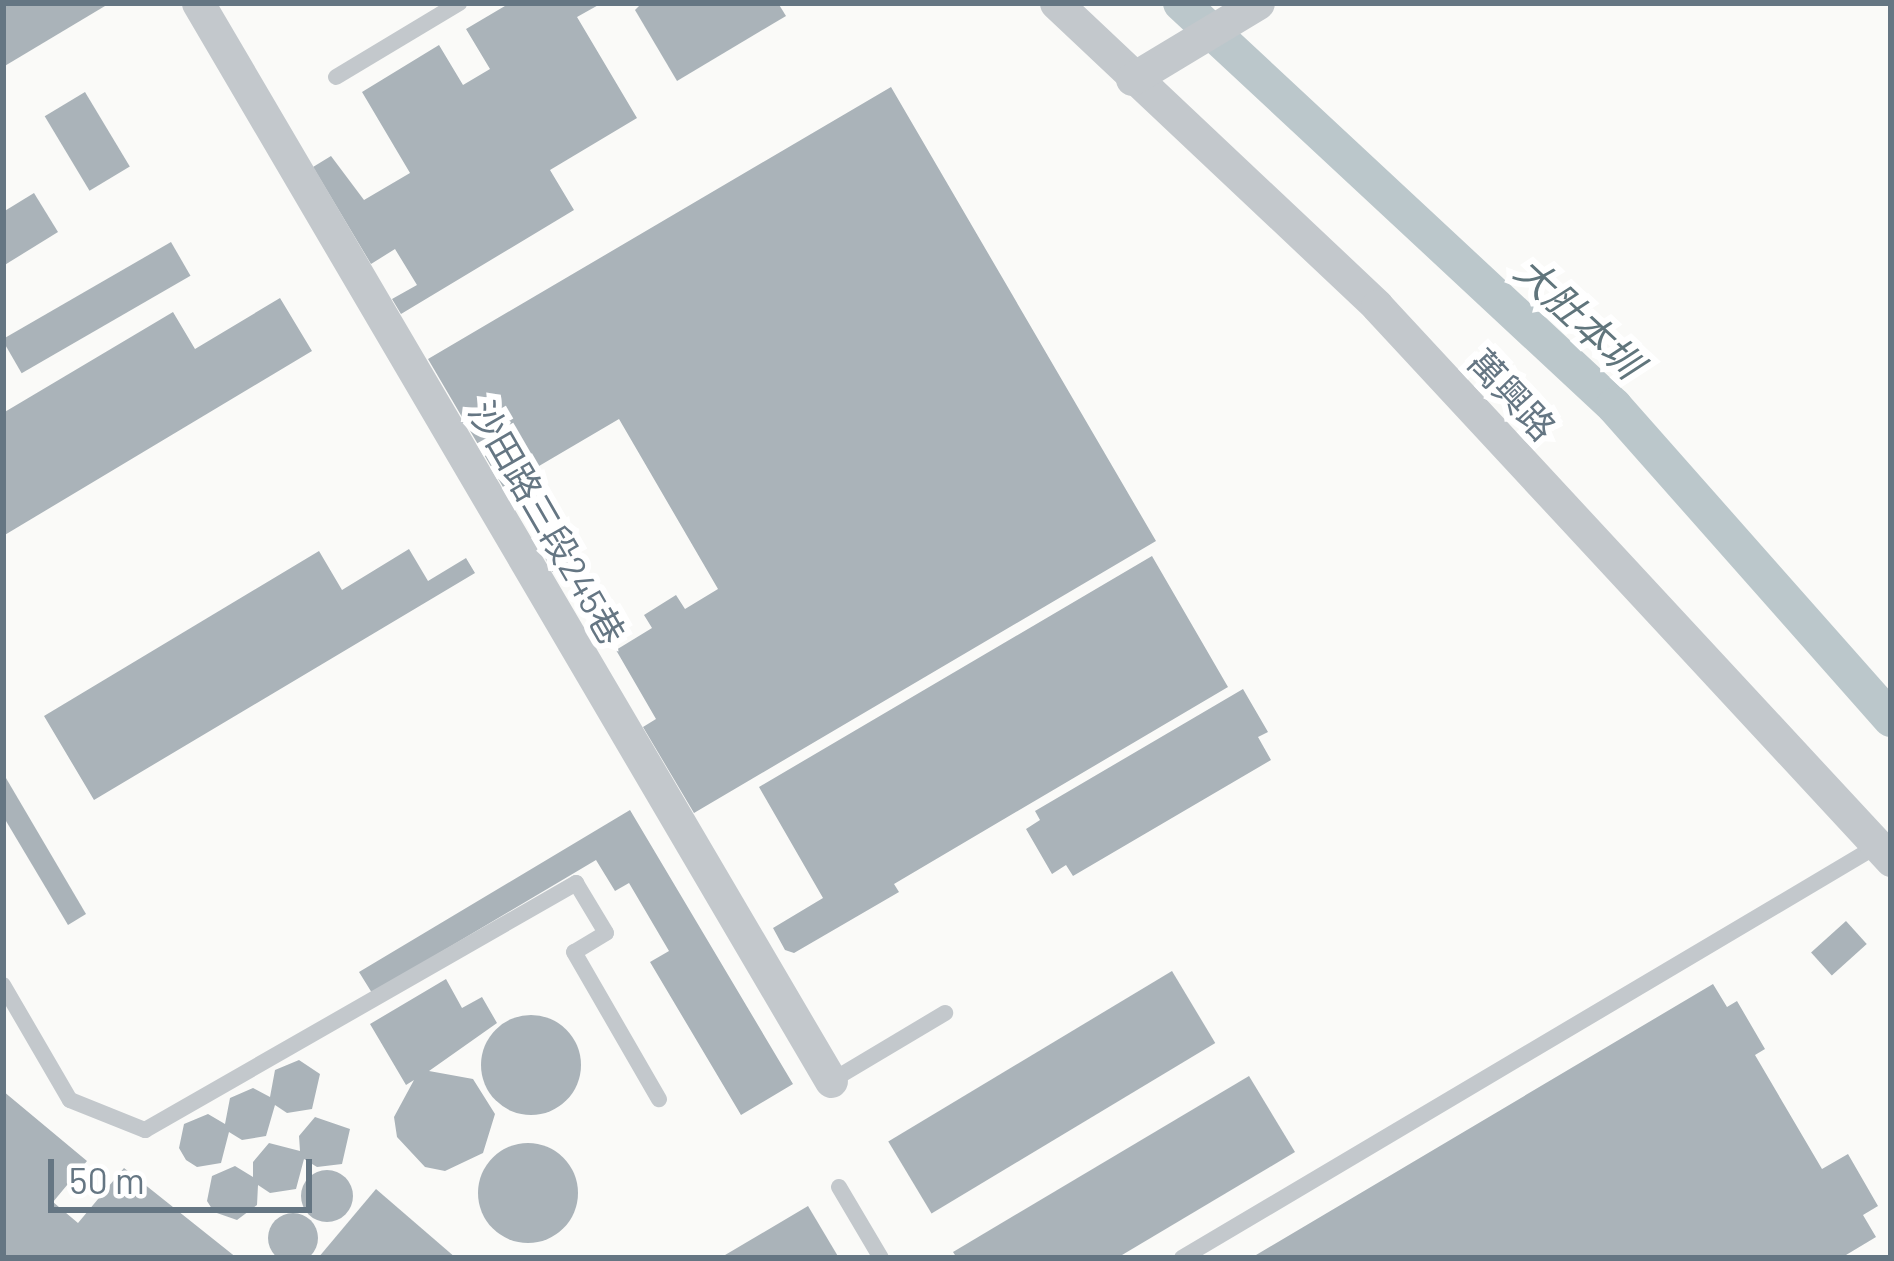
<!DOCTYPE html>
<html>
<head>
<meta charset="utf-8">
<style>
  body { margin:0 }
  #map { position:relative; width:1894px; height:1261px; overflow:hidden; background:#fafaf8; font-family:Barlow,"Noto Sans TC",sans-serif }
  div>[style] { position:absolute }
  .canal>* { height:36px; margin:-18px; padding:0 18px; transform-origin:18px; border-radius:18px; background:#bbc7cb }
  .building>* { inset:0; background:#aab3b9; transform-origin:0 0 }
  .round { border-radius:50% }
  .service>* { height:16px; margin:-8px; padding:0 8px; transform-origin:8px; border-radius:8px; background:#c3c8cc }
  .minor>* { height:33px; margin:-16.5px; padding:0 16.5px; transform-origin:16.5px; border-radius:16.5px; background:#c3c8cc }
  span { translate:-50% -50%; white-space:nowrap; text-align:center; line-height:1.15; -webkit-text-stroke:12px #fff; paint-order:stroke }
  .street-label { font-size:36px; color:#657683 }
  .water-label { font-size:39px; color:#60757c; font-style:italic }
  .frame { position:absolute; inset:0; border:6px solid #657683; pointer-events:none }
  .scale { position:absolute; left:48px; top:1159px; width:264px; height:54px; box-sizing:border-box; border:6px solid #657683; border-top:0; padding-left:15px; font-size:36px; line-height:42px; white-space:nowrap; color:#657683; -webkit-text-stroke:9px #fff; paint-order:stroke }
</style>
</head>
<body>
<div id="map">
  <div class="canal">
    <i style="left:1181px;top:3px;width:592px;rotate:42.94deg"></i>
    <i style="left:1614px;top:406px;width:418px;rotate:48.5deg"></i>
  </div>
  <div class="building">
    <i style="clip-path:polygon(3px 3px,110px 3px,3px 67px)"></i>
    <i style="clip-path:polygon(510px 3px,602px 3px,577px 17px,637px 118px,550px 170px,574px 210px,401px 314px,392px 299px,417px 285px,395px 249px,371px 264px,313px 167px,331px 156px,364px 200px,410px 173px,362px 92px,439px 45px,463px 85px,490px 69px,466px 29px)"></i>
    <i style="clip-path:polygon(642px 3px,778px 3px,786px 16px,677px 81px,635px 10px)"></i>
    <i style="clip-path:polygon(891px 87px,1156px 541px,694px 813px,643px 727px,656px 719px,616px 650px,652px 628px,644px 615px,676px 595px,685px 609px,718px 589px,619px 419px,522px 476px,577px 557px,552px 572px,509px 484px,503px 487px,428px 359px)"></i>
    <i style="left:85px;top:92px;width:87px;height:47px;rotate:59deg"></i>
    <i style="clip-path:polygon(34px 193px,58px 232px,3px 266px,3px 212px)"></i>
    <i style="left:171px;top:242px;width:39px;height:195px;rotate:60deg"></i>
    <i style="clip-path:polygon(280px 298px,312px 351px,3px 536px,3px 413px,173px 312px,195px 349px)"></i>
    <i style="clip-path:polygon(409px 549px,428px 581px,466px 558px,475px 573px,94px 800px,44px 716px,319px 551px,342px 590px)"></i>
    <i style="clip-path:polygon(1152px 556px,1228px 687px,894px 884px,899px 892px,794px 953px,785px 950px,773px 928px,823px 898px,759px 787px)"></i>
    <i style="clip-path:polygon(1243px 689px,1268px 732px,1258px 737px,1271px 760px,1073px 876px,1066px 865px,1052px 874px,1026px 829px,1040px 820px,1035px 811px)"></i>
    <i style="clip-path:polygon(3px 773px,86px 914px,68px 925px,3px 816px)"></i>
    <i style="clip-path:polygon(630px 810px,793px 1084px,741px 1115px,650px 962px,669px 951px,629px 883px,615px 891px,596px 860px,372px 993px,359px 972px)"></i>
    <i style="left:1846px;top:921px;width:31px;height:47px;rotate:48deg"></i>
    <i style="left:1172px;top:971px;width:84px;height:331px;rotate:59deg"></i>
    <i style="clip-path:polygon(446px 979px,462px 1008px,482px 997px,497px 1023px,429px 1071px,473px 1079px,495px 1114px,483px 1153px,445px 1171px,425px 1167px,397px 1137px,394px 1117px,414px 1080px,406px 1085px,370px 1024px)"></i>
    <i style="clip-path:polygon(1713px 984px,1727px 1007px,1737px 1001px,1765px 1049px,1755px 1055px,1822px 1169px,1848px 1154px,1878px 1206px,1863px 1215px,1876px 1237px,1841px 1258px,1251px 1258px)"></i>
    <i class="round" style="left:481px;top:1015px;width:100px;height:100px"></i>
    <i style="clip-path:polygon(299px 1060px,320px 1074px,312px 1109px,287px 1113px,275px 1105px,266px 1136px,242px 1140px,229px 1132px,221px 1163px,197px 1167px,186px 1160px,179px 1148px,184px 1124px,208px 1114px,225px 1124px,230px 1098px,253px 1088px,270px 1097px,275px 1070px)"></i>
    <i style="clip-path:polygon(1249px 1076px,1295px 1152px,1117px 1258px,957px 1258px,953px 1252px)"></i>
    <i style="clip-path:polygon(3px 1091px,87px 1161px,53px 1202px,78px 1223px,124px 1168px,237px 1258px,3px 1258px)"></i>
    <i style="clip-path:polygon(315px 1117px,350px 1129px,342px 1164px,317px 1167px,304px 1159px,296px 1189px,270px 1193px,258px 1185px,257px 1205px,237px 1220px,214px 1212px,207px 1201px,212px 1176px,235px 1166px,253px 1177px,253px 1162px,269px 1143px,300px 1151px,299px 1136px)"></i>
    <i class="round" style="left:478px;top:1143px;width:100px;height:100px"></i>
    <i class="round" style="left:301px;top:1170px;width:52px;height:52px"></i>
    <i style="clip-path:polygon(376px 1189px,456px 1258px,318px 1258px)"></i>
    <i style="clip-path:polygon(808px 1206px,839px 1258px,720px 1258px)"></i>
    <i class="round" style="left:268px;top:1213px;width:50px;height:50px"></i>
  </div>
  <div class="service">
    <i style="left:336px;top:77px;width:144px;rotate:-31deg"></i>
    <i style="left:3px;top:985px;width:133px;rotate:59.8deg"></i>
    <i style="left:70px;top:1100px;width:81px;rotate:21.8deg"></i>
    <i style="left:145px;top:1130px;width:497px;rotate:-29.8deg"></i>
    <i style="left:576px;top:883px;width:58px;rotate:59deg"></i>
    <i style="left:606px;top:933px;width:37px;rotate:149deg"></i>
    <i style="left:574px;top:952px;width:170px;rotate:60deg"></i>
    <i style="left:831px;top:1081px;width:133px;rotate:-30.8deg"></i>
    <i style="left:839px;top:1187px;width:82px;rotate:59.4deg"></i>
    <i style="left:1182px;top:1258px;width:808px;rotate:-30.66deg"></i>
  </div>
  <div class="minor">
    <i style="left:198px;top:3px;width:1250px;rotate:59.58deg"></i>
    <i style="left:1056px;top:3px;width:441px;rotate:43.3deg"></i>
    <i style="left:1377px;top:306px;width:756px;rotate:47.14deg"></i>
    <i style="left:1132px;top:79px;width:147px;rotate:-31.1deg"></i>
  </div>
  <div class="street-label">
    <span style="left:1513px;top:394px;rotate:47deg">萬興路</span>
    <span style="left:548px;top:522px;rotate:60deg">沙田路三段245巷</span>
  </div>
  <div class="water-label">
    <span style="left:1579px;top:317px;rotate:43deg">大肚本圳</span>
  </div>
  <div class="frame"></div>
  <div class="scale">50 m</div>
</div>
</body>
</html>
